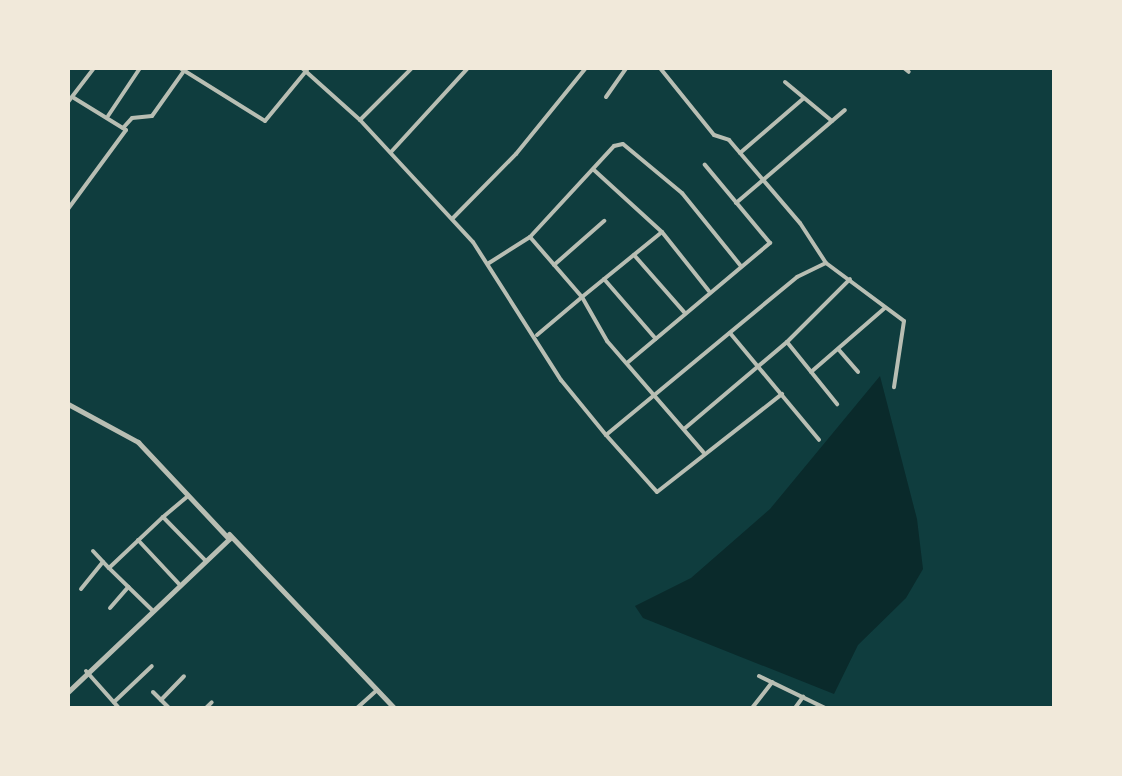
<!DOCTYPE html>
<html>
<head>
<meta charset="utf-8">
<style>
  body { margin:0 }
  #map { position:relative; width:1122px; height:776px; overflow:hidden; background:#0f3d3e; font-family:"Nunito Sans",sans-serif }
  div>[style] { position:absolute }
  .water>* { inset:0; background:#0a2a2b }
  .minor>* { height:4px; margin:-2px; padding:0 2px; transform-origin:2px; border-radius:2px; background:#b8beb3 }
  .tertiary>* { height:5px; margin:-2.5px; padding:0 2.5px; transform-origin:2.5px; border-radius:2.5px; background:#b8beb3 }
  span { translate:-50% -50%; white-space:nowrap; text-align:center; line-height:1.15; -webkit-text-stroke:7px #f1e9da; paint-order:stroke }
  .frame { position:absolute; inset:0; border:70px solid #f1e9da; pointer-events:none }
</style>
</head>
<body>
<div id="map">
  <div class="water">
    <i style="clip-path:polygon(880px 376px,917px 519px,923px 569px,906px 598px,858px 645px,834px 694px,643px 618px,635px 606px,691px 578px,770px 509px)"></i>
  </div>
  <div class="minor">
    <i style="left:180px;top:68px;width:100px;rotate:31.9deg"></i>
    <i style="left:265px;top:121px;width:66px;rotate:-50.5deg"></i>
    <i style="left:302px;top:68px;width:78px;rotate:41.9deg"></i>
    <i style="left:360px;top:120px;width:166px;rotate:47.2deg"></i>
    <i style="left:473px;top:242px;width:164px;rotate:57.5deg"></i>
    <i style="left:561px;top:380px;width:71px;rotate:50.7deg"></i>
    <i style="left:606px;top:435px;width:248px;rotate:-39.6deg"></i>
    <i style="left:797px;top:277px;width:32px;rotate:-26deg"></i>
    <i style="left:660px;top:68px;width:86px;rotate:51.1deg"></i>
    <i style="left:714px;top:135px;width:16px;rotate:18deg"></i>
    <i style="left:729px;top:140px;width:109px;rotate:49.5deg"></i>
    <i style="left:800px;top:223px;width:48px;rotate:57deg"></i>
    <i style="left:826px;top:263px;width:97px;rotate:36.6deg"></i>
    <i style="left:904px;top:321px;width:67px;rotate:98.6deg"></i>
    <i style="left:904px;top:68px;width:6px;rotate:39deg"></i>
    <i style="left:785px;top:82px;width:61px;rotate:39.7deg"></i>
    <i style="left:606px;top:97px;width:35px;rotate:-55deg"></i>
    <i style="left:68px;top:102px;width:43px;rotate:-52.6deg"></i>
    <i style="left:108px;top:116px;width:58px;rotate:-56.3deg"></i>
    <i style="left:360px;top:120px;width:74px;rotate:-45deg"></i>
    <i style="left:123px;top:128px;width:13px;rotate:-48deg"></i>
    <i style="left:132px;top:118px;width:20px;rotate:-6deg"></i>
    <i style="left:152px;top:116px;width:59px;rotate:-54.7deg"></i>
    <i style="left:391px;top:152px;width:114px;rotate:-47.5deg"></i>
    <i style="left:740px;top:153px;width:84px;rotate:-40.7deg"></i>
    <i style="left:594px;top:170px;width:92px;rotate:42.4deg"></i>
    <i style="left:736px;top:203px;width:143px;rotate:-40.5deg"></i>
    <i style="left:68px;top:209px;width:98px;rotate:-53.7deg"></i>
    <i style="left:126px;top:130px;width:61px;rotate:-148.4deg"></i>
    <i style="left:453px;top:218px;width:90px;rotate:-45.5deg"></i>
    <i style="left:516px;top:154px;width:111px;rotate:-50.9deg"></i>
    <i style="left:530px;top:237px;width:124px;rotate:-47.3deg"></i>
    <i style="left:614px;top:146px;width:9px;rotate:-13deg"></i>
    <i style="left:623px;top:144px;width:77px;rotate:39.7deg"></i>
    <i style="left:682px;top:193px;width:94px;rotate:51.1deg"></i>
    <i style="left:634px;top:255px;width:77px;rotate:48.7deg"></i>
    <i style="left:489px;top:263px;width:49px;rotate:-32.4deg"></i>
    <i style="left:530px;top:237px;width:79px;rotate:49.1deg"></i>
    <i style="left:582px;top:297px;width:103px;rotate:-39.1deg"></i>
    <i style="left:662px;top:232px;width:75px;rotate:51.5deg"></i>
    <i style="left:554px;top:265px;width:67px;rotate:-41.3deg"></i>
    <i style="left:604px;top:279px;width:79px;rotate:49.1deg"></i>
    <i style="left:730px;top:333px;width:139px;rotate:50.2deg"></i>
    <i style="left:537px;top:335px;width:59px;rotate:-40.2deg"></i>
    <i style="left:582px;top:297px;width:51px;rotate:60.4deg"></i>
    <i style="left:607px;top:341px;width:147px;rotate:49.1deg"></i>
    <i style="left:787px;top:342px;width:80px;rotate:51.1deg"></i>
    <i style="left:839px;top:350px;width:29px;rotate:49deg"></i>
    <i style="left:627px;top:363px;width:187px;rotate:-40deg"></i>
    <i style="left:770px;top:243px;width:102px;rotate:-129.8deg"></i>
    <i style="left:811px;top:372px;width:98px;rotate:-40.9deg"></i>
    <i style="left:684px;top:429px;width:135px;rotate:-40.2deg"></i>
    <i style="left:787px;top:342px;width:89px;rotate:-45deg"></i>
    <i style="left:606px;top:435px;width:76px;rotate:48.2deg"></i>
    <i style="left:657px;top:492px;width:159px;rotate:-38.1deg"></i>
    <i style="left:188px;top:496px;width:33px;rotate:140deg"></i>
    <i style="left:163px;top:517px;width:62px;rotate:45.7deg"></i>
    <i style="left:138px;top:540px;width:60px;rotate:47deg"></i>
    <i style="left:93px;top:551px;width:23px;rotate:47deg"></i>
    <i style="left:81px;top:589px;width:35px;rotate:-51deg"></i>
    <i style="left:110px;top:608px;width:28px;rotate:-49deg"></i>
    <i style="left:152px;top:610px;width:60px;rotate:-135.7deg"></i>
    <i style="left:109px;top:568px;width:74px;rotate:-43.4deg"></i>
    <i style="left:86px;top:671px;width:50px;rotate:48.3deg"></i>
    <i style="left:759px;top:676px;width:73px;rotate:25.9deg"></i>
    <i style="left:153px;top:692px;width:23px;rotate:45deg"></i>
    <i style="left:161px;top:700px;width:33px;rotate:-46deg"></i>
    <i style="left:114px;top:702px;width:52px;rotate:-43.5deg"></i>
    <i style="left:206px;top:708px;width:8px;rotate:-45deg"></i>
    <i style="left:357px;top:708px;width:27px;rotate:-42deg"></i>
    <i style="left:752px;top:708px;width:33px;rotate:-52deg"></i>
    <i style="left:795px;top:708px;width:14px;rotate:-54deg"></i>
  </div>
  <div class="tertiary">
    <i style="left:68px;top:404px;width:80px;rotate:28.5deg"></i>
    <i style="left:138px;top:442px;width:133px;rotate:46.8deg"></i>
    <i style="left:229px;top:539px;width:222px;rotate:136.5deg"></i>
    <i style="left:229px;top:534px;width:240px;rotate:46.5deg"></i>
  </div>
  <div class="frame"></div>
</div>
</body>
</html>
